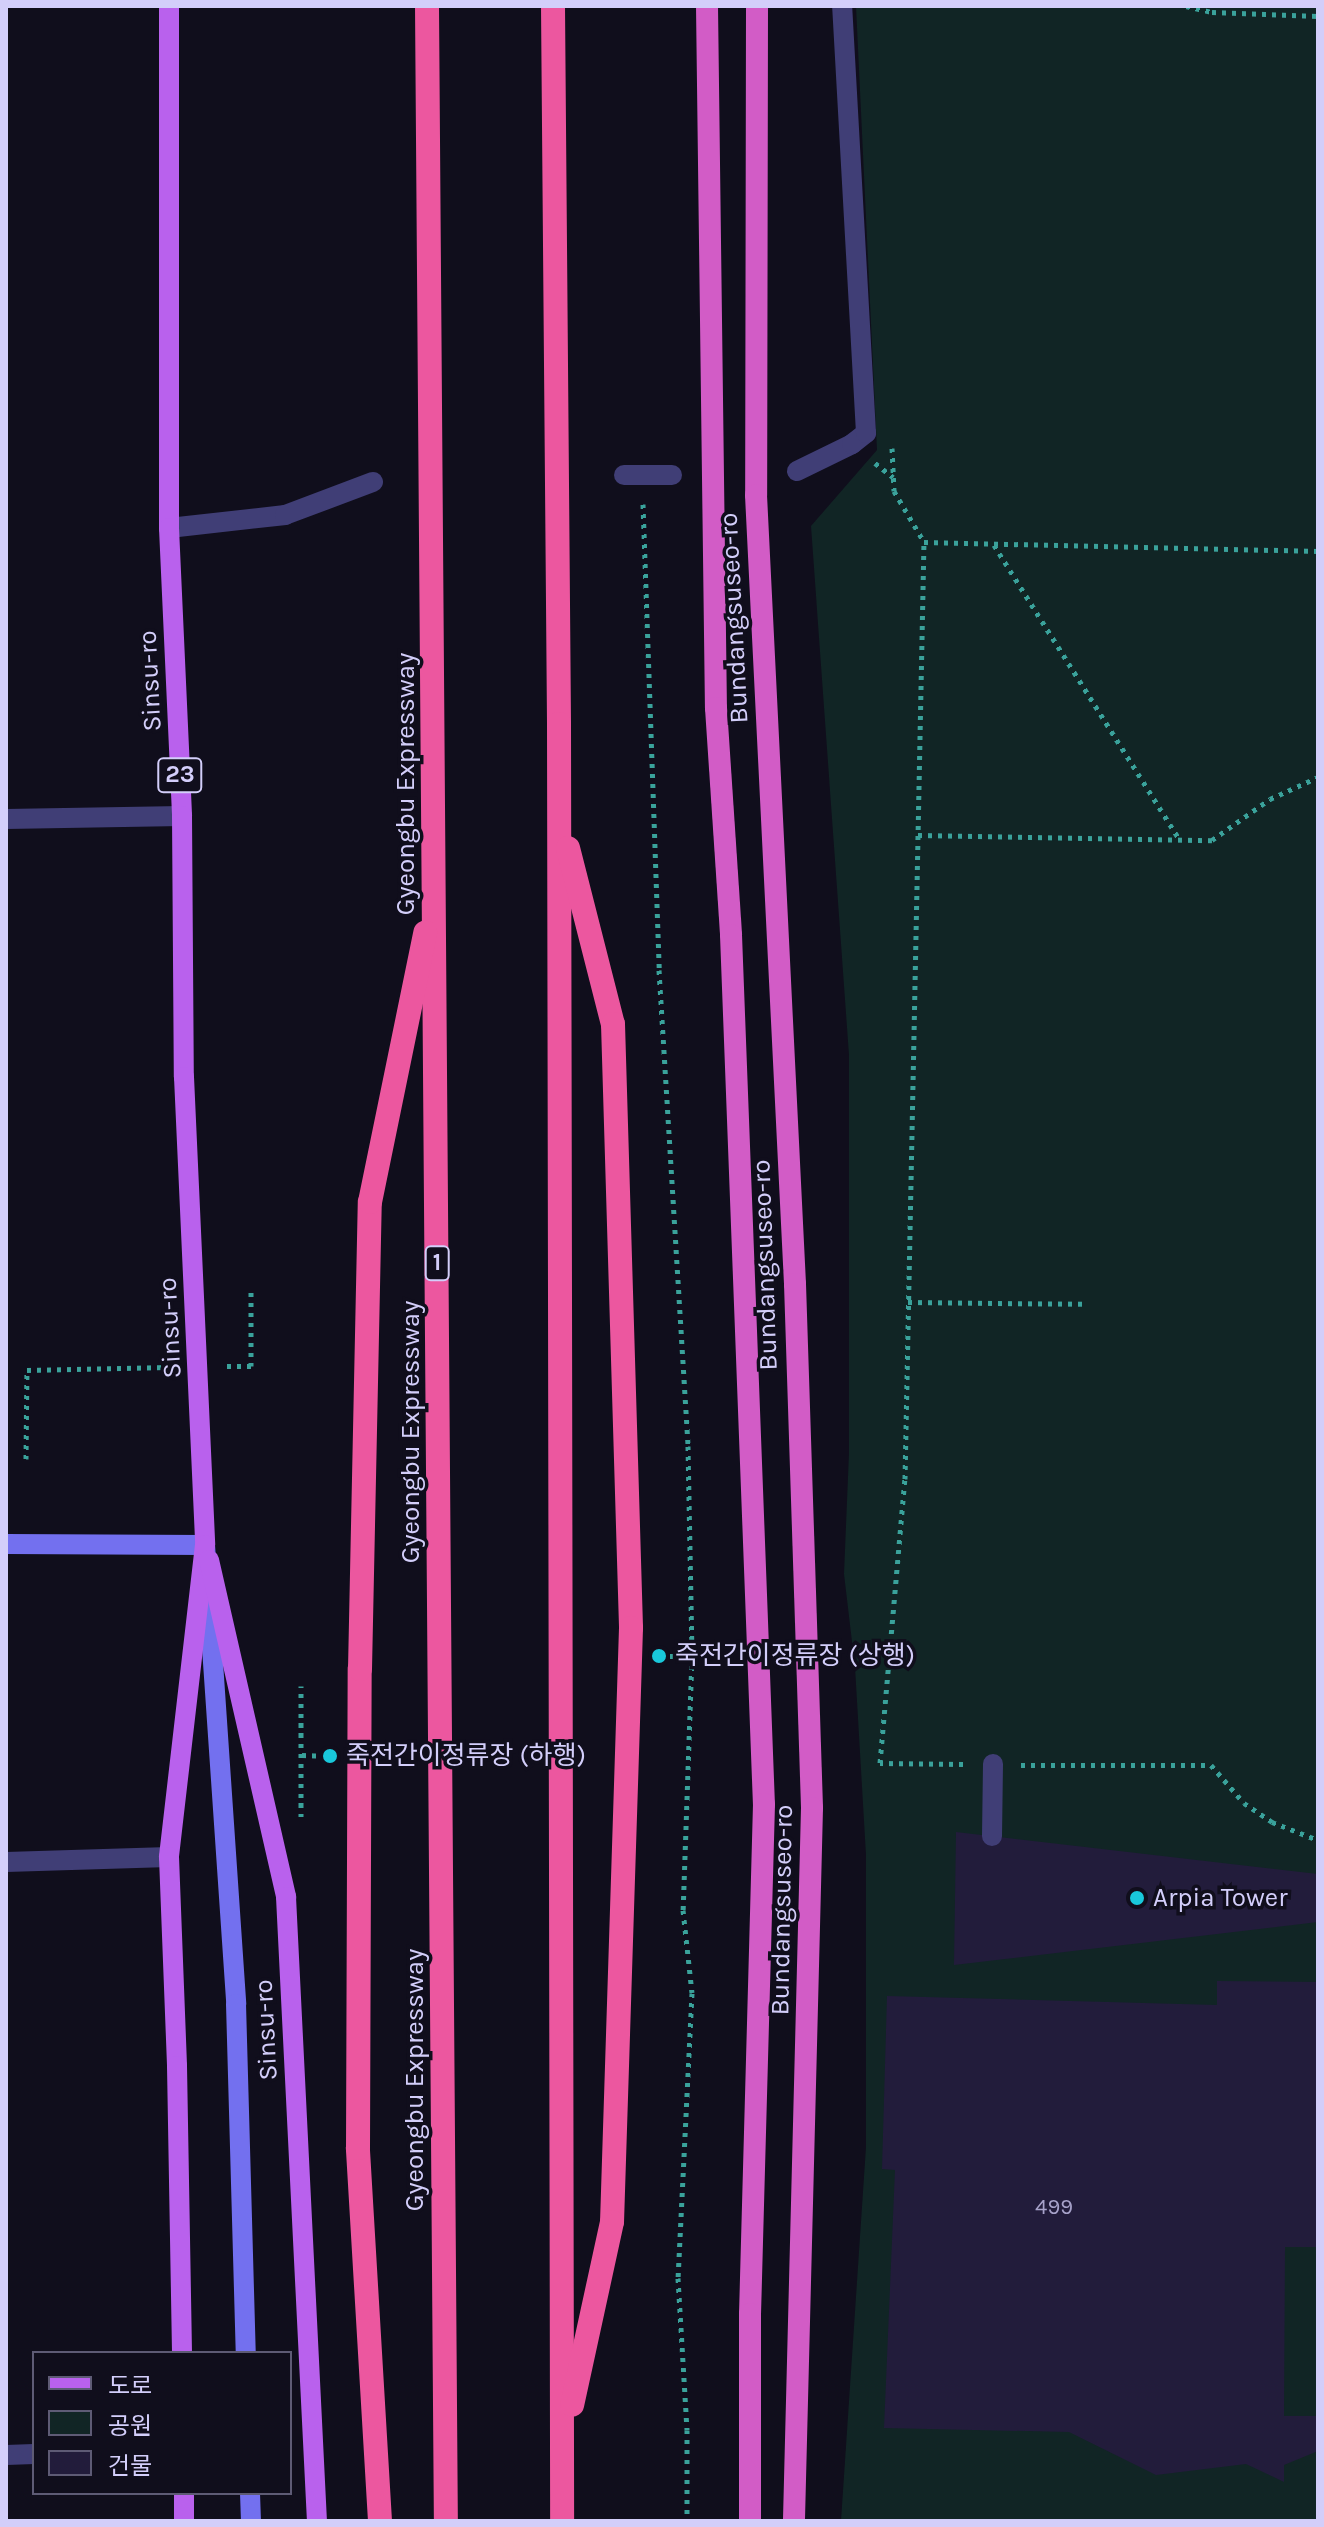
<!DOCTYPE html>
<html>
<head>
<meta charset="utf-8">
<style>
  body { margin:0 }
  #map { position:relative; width:1324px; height:2527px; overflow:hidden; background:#100e1c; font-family:Karla,"Noto Sans KR",sans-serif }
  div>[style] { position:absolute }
  .green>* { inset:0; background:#112525 }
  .building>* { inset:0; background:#221c3b }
  .path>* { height:5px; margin-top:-2.5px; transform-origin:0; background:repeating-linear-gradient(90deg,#3aa29b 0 4px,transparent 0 10px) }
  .service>* { height:20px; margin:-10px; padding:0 10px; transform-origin:10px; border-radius:10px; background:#403e76 }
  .pedestrian>* { height:20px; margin:-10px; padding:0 10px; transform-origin:10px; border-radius:10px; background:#403e76 }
  .minor>* { height:20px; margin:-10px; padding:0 10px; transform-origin:10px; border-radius:10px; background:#403e76 }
  .secondary>* { height:20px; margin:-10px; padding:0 10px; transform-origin:10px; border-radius:10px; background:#7370ef }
  .primary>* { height:20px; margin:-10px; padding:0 10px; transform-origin:10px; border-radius:10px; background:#b961ed }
  .trunk>* { height:22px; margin:-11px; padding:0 11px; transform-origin:11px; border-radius:11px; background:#d25cc6 }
  .motorway>* { height:24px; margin:-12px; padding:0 12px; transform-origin:12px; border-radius:12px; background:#ec579f }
  .dots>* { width:22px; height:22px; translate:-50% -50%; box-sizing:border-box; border:4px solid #100e1c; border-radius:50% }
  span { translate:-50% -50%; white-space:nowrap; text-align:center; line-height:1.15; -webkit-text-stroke:7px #100e1c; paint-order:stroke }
  .number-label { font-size:22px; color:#a7a2ca }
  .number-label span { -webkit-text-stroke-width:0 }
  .shield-label span { padding:2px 6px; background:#100e1c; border:2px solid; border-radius:6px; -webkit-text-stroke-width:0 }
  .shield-label { font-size:24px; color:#d3cefa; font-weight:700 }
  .street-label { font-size:26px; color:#d3cefa }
  .poi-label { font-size:26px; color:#d3cefa }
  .left { translate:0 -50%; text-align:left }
  .frame { position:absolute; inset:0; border:8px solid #d3cefa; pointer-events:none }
  .legend { position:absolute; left:32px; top:2351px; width:260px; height:144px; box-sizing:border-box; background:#100e1c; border:2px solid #5e5b75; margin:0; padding:10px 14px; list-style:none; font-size:24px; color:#d3cefa }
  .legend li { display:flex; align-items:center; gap:16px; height:40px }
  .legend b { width:40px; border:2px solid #5e5b75 }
</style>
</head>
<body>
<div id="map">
  <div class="green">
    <i style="clip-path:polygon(856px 6px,1318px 6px,1318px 2521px,841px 2521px,866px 2147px,866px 1855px,855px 1667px,844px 1574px,849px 1453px,849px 1055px,811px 526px,877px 450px)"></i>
  </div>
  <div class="building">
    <i style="clip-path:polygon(956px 1832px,1318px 1874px,1318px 1922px,954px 1965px)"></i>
    <i style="clip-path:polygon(1217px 1981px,1318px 1982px,1318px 2247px,1285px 2247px,1284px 2416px,1318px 2416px,1318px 2451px,1284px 2465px,1284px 2482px,1246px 2464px,1156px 2475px,1069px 2432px,884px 2428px,895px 2170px,882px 2169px,887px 1996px,1217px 2005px)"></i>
  </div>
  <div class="path">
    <i style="left:1186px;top:6px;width:27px;rotate:13deg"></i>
    <i style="left:1212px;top:12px;width:106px;rotate:2.2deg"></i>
    <i style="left:892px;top:448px;width:43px;rotate:87.3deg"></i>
    <i style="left:894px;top:491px;width:59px;rotate:59.5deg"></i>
    <i style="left:875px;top:463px;width:23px;rotate:38deg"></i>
    <i style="left:643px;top:504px;width:466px;rotate:88deg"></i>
    <i style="left:659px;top:970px;width:477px;rotate:86.5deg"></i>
    <i style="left:688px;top:1446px;width:210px;rotate:88.9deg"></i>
    <i style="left:692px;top:1656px;width:254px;rotate:92deg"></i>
    <i style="left:683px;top:1910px;width:83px;rotate:83.8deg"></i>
    <i style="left:692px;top:1993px;width:285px;rotate:92.8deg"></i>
    <i style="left:678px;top:2278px;width:152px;rotate:86.6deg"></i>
    <i style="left:687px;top:2430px;width:91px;rotate:90deg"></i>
    <i style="left:994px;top:545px;width:349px;rotate:57.8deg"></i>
    <i style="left:918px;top:835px;width:294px;rotate:1deg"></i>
    <i style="left:1212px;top:840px;width:71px;rotate:-35.3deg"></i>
    <i style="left:1270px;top:799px;width:53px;rotate:-24.6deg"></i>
    <i style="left:908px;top:1302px;width:178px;rotate:0.6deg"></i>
    <i style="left:227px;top:1366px;width:24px"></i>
    <i style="left:251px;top:1366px;width:79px;rotate:-90deg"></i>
    <i style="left:26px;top:1459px;width:89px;rotate:-89.4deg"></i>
    <i style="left:27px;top:1370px;width:142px;rotate:-1.2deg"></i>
    <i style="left:660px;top:1656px;width:32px"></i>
    <i style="left:302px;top:1755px;width:27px;rotate:2deg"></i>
    <i style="left:963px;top:1764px;width:83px;rotate:-179.3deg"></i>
    <i style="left:880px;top:1763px;width:285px;rotate:-85deg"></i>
    <i style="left:905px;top:1479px;width:937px;rotate:-88.84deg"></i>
    <i style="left:924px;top:542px;width:394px;rotate:1.3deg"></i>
    <i style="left:1021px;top:1765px;width:190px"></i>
    <i style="left:1211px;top:1765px;width:50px;rotate:49deg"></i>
    <i style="left:1244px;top:1803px;width:34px;rotate:34deg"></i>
    <i style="left:1272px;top:1822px;width:49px;rotate:21.4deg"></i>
    <i style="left:301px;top:1817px;width:131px;rotate:-90deg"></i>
  </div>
  <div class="service">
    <i style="left:624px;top:475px;width:48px"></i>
    <i style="left:169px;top:528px;width:117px;rotate:-6.4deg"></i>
    <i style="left:285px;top:515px;width:94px;rotate:-20.6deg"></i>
  </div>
  <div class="pedestrian">
    <i style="left:992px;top:1836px;width:72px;rotate:-89.2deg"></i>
  </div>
  <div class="minor">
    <i style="left:797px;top:471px;width:61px;rotate:-26.1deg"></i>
    <i style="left:852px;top:444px;width:18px;rotate:-38deg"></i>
    <i style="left:866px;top:433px;width:428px;rotate:-93.2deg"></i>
    <i style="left:6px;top:819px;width:176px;rotate:-1deg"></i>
    <i style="left:6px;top:1862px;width:163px;rotate:-1.8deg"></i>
    <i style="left:6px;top:2455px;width:28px;rotate:-2deg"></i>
  </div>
  <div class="secondary">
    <i style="left:6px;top:1544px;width:199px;rotate:0.3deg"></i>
    <i style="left:205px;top:1545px;width:460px;rotate:86.1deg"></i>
    <i style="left:236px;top:2004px;width:349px;rotate:88.4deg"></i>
    <i style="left:250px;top:2493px;width:28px;rotate:88deg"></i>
  </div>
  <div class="primary">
    <i style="left:169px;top:6px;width:522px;rotate:90deg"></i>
    <i style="left:169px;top:528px;width:288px;rotate:87.4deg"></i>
    <i style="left:182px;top:816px;width:261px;rotate:89.6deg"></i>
    <i style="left:184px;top:1077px;width:468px;rotate:87.4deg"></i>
    <i style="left:205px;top:1545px;width:314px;rotate:96.6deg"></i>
    <i style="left:169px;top:1857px;width:209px;rotate:87.8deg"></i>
    <i style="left:177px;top:2066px;width:287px;rotate:89deg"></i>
    <i style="left:209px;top:1560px;width:346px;rotate:77.1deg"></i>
    <i style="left:286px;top:1897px;width:625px;rotate:87.16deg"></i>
    <i style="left:184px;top:2493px;width:28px;rotate:90deg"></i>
  </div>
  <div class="trunk">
    <i style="left:707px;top:6px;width:702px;rotate:89.27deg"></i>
    <i style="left:716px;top:708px;width:227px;rotate:86.2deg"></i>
    <i style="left:731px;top:935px;width:870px;rotate:87.83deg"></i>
    <i style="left:764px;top:1804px;width:510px;rotate:91.57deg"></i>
    <i style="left:750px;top:2314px;width:207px;rotate:90deg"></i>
    <i style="left:757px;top:6px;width:489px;rotate:90.1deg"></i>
    <i style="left:756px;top:495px;width:790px;rotate:87.17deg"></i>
    <i style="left:795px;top:1284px;width:524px;rotate:88.14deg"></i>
    <i style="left:812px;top:1808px;width:713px;rotate:91.45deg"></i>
  </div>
  <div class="motorway">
    <i style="left:427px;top:6px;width:2515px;rotate:89.57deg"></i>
    <i style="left:553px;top:6px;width:718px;rotate:89.52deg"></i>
    <i style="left:559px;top:724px;width:1797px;rotate:89.9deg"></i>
    <i style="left:568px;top:848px;width:182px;rotate:75.7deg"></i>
    <i style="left:613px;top:1024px;width:604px;rotate:88.29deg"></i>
    <i style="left:631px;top:1628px;width:594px;rotate:91.83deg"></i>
    <i style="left:612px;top:2222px;width:187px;rotate:102.3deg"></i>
    <i style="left:380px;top:2521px;width:374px;rotate:-93.4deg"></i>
    <i style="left:358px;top:2148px;width:479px;rotate:-89.8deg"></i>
    <i style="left:360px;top:1669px;width:467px;rotate:-88.8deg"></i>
    <i style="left:370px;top:1202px;width:275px;rotate:-78.4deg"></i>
  </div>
  <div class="dots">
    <i style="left:659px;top:1656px;background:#19c8db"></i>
    <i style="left:330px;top:1756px;background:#19c8db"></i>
    <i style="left:1137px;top:1898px;background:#19c8db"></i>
  </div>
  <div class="number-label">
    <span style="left:1054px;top:2208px">499</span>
  </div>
  <div class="shield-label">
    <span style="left:180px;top:775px">23</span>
    <span style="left:437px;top:1263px">1</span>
  </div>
  <div class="street-label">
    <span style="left:734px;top:618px;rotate:-93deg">Bundangsuseo-ro</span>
    <span style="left:150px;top:681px;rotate:-93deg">Sinsu-ro</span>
    <span style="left:406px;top:784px;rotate:-90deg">Gyeongbu Expressway</span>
    <span style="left:765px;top:1265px;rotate:-92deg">Bundangsuseo-ro</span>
    <span style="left:170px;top:1328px;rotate:-93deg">Sinsu-ro</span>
    <span style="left:411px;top:1432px;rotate:-90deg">Gyeongbu Expressway</span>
    <span style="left:782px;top:1910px;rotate:-89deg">Bundangsuseo-ro</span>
    <span style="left:266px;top:2030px;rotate:-93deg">Sinsu-ro</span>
    <span style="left:415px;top:2080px;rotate:-90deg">Gyeongbu Expressway</span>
  </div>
  <div class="poi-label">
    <span class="left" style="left:675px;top:1656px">죽전간이정류장 (상행)</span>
    <span class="left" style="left:346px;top:1756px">죽전간이정류장 (하행)</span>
    <span class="left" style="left:1153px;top:1898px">Arpia Tower</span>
  </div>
  <div class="frame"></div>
  <ul class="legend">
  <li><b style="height:10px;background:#b961ed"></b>도로</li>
  <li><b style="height:22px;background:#112525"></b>공원</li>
  <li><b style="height:22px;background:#221c3b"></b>건물</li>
  </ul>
</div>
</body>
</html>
